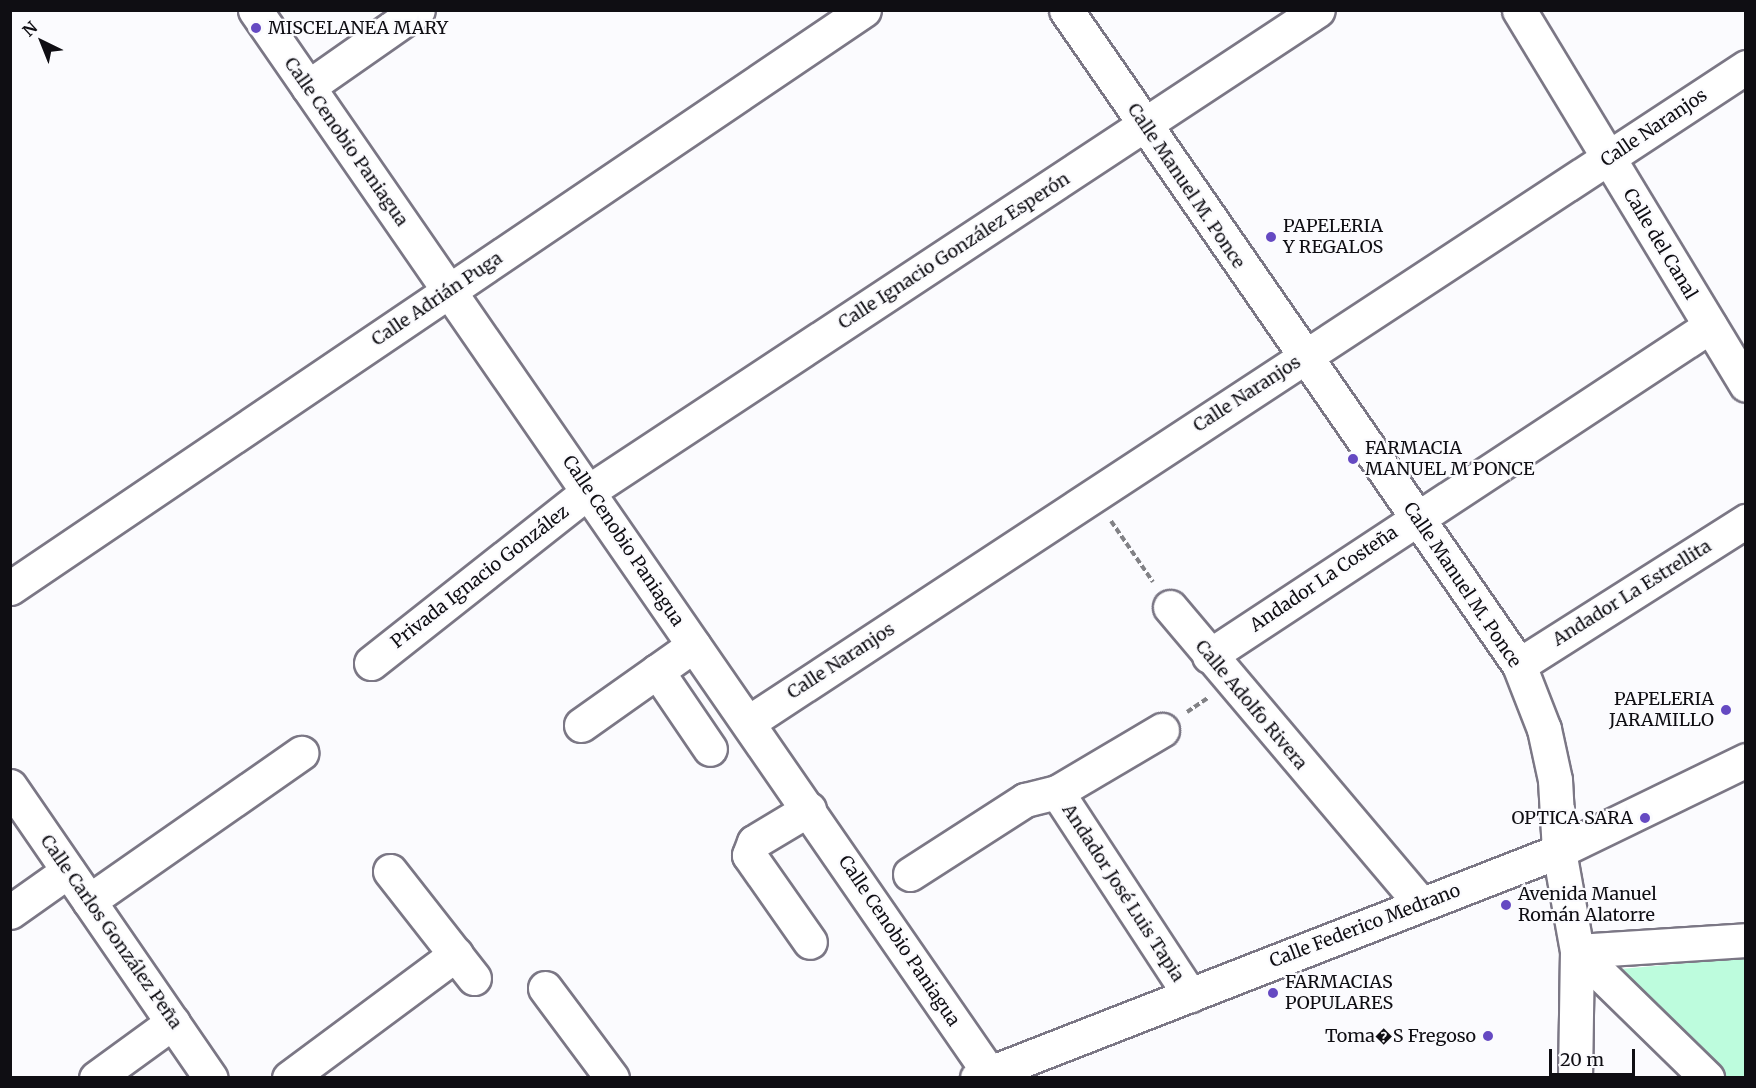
<!DOCTYPE html>
<html>
<head>
<meta charset="utf-8">
<style>
  body { margin:0 }
  #map { position:relative; width:1756px; height:1088px; overflow:hidden; background:#fbfbfe; font-family:Merriweather,serif }
  div>[style] { position:absolute }
  .green>* { inset:0; background:#bdfcdd }
  .path>* { height:4px; margin-top:-2px; transform-origin:0; background:repeating-linear-gradient(90deg,#818185 0 6px,transparent 0 9px) }
  .roads { filter:drop-shadow(2px 0 #7b7785) drop-shadow(-2px 0 #7b7785) drop-shadow(0 2px #7b7785) drop-shadow(0 -2px #7b7785) }
  .minor>* { height:33px; margin:-16.5px; padding:0 16.5px; transform-origin:16.5px; border-radius:16.5px; background:#fff }
  .dots>* { width:16px; height:16px; translate:-50% -50%; box-sizing:border-box; border:3px solid #fbfbfe; border-radius:50% }
  span { translate:-50% -50%; white-space:nowrap; text-align:center; line-height:1.15; -webkit-text-stroke:4.5px #fbfbfe; paint-order:stroke }
  .poi-label { font-size:18px; color:#0f0e13 }
  .left { translate:0 -50%; text-align:left }
  .right { translate:-100% -50%; text-align:right }
  .street-label { font-size:18px; color:#0f0e13 }
  .frame { position:absolute; inset:0; border:12px solid #0f0e13; pointer-events:none }
  .north { position:absolute; left:12px; top:12px; width:60px; height:60px; -webkit-text-stroke:4px #fbfbfe; paint-order:stroke; rotate:317deg; font-size:16px; font-weight:700; line-height:24px; text-align:center; color:#0f0e13 }
  .north::after { content:''; display:block; margin:auto; width:21px; height:27px; background:#0f0e13; clip-path:polygon(50% 0,100% 100%,50% 72%,0 100%) }
  .scale { position:absolute; left:1549px; top:1049px; width:86px; height:27px; box-sizing:border-box; border:3px solid #0f0e13; border-top:0; padding-left:8px; font-size:18px; line-height:21px; white-space:nowrap; color:#0f0e13; -webkit-text-stroke:4px #fbfbfe; paint-order:stroke }
</style>
</head>
<body>
<div id="map">
  <div class="green">
    <i style="clip-path:polygon(1745px 958px,1745px 1077px,1723px 1077px,1609px 970px)"></i>
  </div>
  <div class="path">
    <i style="left:1111px;top:521px;width:74px;rotate:55.5deg"></i>
    <i style="left:1187px;top:712px;width:25px;rotate:-34deg"></i>
  </div>
  <div class="roads">
    <div class="minor">
      <i style="left:255px;top:10px;width:1292px;rotate:55.37deg"></i>
      <i style="left:1066px;top:10px;width:796px;rotate:55.33deg"></i>
      <i style="left:1519px;top:665px;width:69px;rotate:68.7deg"></i>
      <i style="left:1544px;top:729px;width:52px;rotate:77.8deg"></i>
      <i style="left:1555px;top:780px;width:71px;rotate:86.8deg"></i>
      <i style="left:1559px;top:851px;width:102px;rotate:79.8deg"></i>
      <i style="left:1577px;top:951px;width:127px;rotate:90.9deg"></i>
      <i style="left:1519px;top:10px;width:438px;rotate:58.8deg"></i>
      <i style="left:308px;top:87px;width:134px;rotate:-35deg"></i>
      <i style="left:10px;top:588px;width:1031px;rotate:-34.09deg"></i>
      <i style="left:1170px;top:607px;width:389px;rotate:49.8deg"></i>
      <i style="left:1209px;top:656px;width:600px;rotate:-33.37deg"></i>
      <i style="left:371px;top:663px;width:278px;rotate:-38.3deg"></i>
      <i style="left:589px;top:491px;width:873px;rotate:-33.42deg"></i>
      <i style="left:1519px;top:665px;width:269px;rotate:-32.4deg"></i>
      <i style="left:657px;top:671px;width:94px;rotate:55.8deg"></i>
      <i style="left:749px;top:722px;width:1193px;rotate:-33.3deg"></i>
      <i style="left:581px;top:725px;width:138px;rotate:-35.3deg"></i>
      <i style="left:10px;top:786px;width:354px;rotate:55.5deg"></i>
      <i style="left:1057px;top:792px;width:243px;rotate:56.8deg"></i>
      <i style="left:809px;top:809px;width:64px;rotate:149deg"></i>
      <i style="left:754px;top:842px;width:14px;rotate:111deg"></i>
      <i style="left:749px;top:855px;width:106px;rotate:55deg"></i>
      <i style="left:390px;top:871px;width:136px;rotate:51.9deg"></i>
      <i style="left:910px;top:874px;width:137px;rotate:-32.8deg"></i>
      <i style="left:1025px;top:800px;width:33px;rotate:-14deg"></i>
      <i style="left:1057px;top:792px;width:122px;rotate:-30.6deg"></i>
      <i style="left:89px;top:901px;width:259px;rotate:-34.9deg"></i>
      <i style="left:10px;top:912px;width:71px;rotate:-35.3deg"></i>
      <i style="left:1577px;top:951px;width:182px;rotate:44.3deg"></i>
      <i style="left:1577px;top:951px;width:169px;rotate:-3.7deg"></i>
      <i style="left:545px;top:988px;width:112px;rotate:53.3deg"></i>
      <i style="left:96px;top:1078px;width:95px;rotate:-36deg"></i>
      <i style="left:289px;top:1078px;width:208px;rotate:-36.6deg"></i>
      <i style="left:977px;top:1078px;width:625px;rotate:-21.31deg"></i>
      <i style="left:1559px;top:851px;width:208px;rotate:-25.9deg"></i>
    </div>
  </div>
  <div class="dots">
    <i style="left:256px;top:28px;background:#6549c2"></i>
    <i style="left:1271px;top:237px;background:#6549c2"></i>
    <i style="left:1353px;top:459px;background:#6549c2"></i>
    <i style="left:1726px;top:710px;background:#6549c2"></i>
    <i style="left:1645px;top:818px;background:#6549c2"></i>
    <i style="left:1506px;top:905px;background:#6549c2"></i>
    <i style="left:1273px;top:993px;background:#6549c2"></i>
    <i style="left:1488px;top:1036px;background:#6549c2"></i>
  </div>
  <div class="poi-label">
    <span class="left" style="left:268px;top:28px">MISCELANEA MARY</span>
    <span class="left" style="left:1283px;top:237px">PAPELERIA<br>Y REGALOS</span>
    <span class="left" style="left:1365px;top:459px">FARMACIA<br>MANUEL M PONCE</span>
    <span class="right" style="left:1714px;top:710px">PAPELERIA<br>JARAMILLO</span>
    <span class="right" style="left:1633px;top:818px">OPTICA SARA</span>
    <span class="left" style="left:1518px;top:905px">Avenida Manuel<br>Román Alatorre</span>
    <span class="left" style="left:1285px;top:993px">FARMACIAS<br>POPULARES</span>
    <span class="right" style="left:1476px;top:1036px">Toma�S Fregoso</span>
  </div>
  <div class="street-label">
    <span style="left:1654px;top:128px;rotate:-34deg">Calle Naranjos</span>
    <span style="left:346px;top:142px;rotate:55deg">Calle Cenobio Paniagua</span>
    <span style="left:1186px;top:186px;rotate:56deg">Calle Manuel M. Ponce</span>
    <span style="left:1660px;top:244px;rotate:59deg">Calle del Canal</span>
    <span style="left:954px;top:251px;rotate:-33deg">Calle Ignacio González Esperón</span>
    <span style="left:437px;top:299px;rotate:-34deg">Calle Adrián Puga</span>
    <span style="left:1247px;top:394px;rotate:-33deg">Calle Naranjos</span>
    <span style="left:623px;top:541px;rotate:56deg">Calle Cenobio Paniagua</span>
    <span style="left:480px;top:577px;rotate:-38deg">Privada Ignacio González</span>
    <span style="left:1324px;top:579px;rotate:-34deg">Andador La Costeña</span>
    <span style="left:1462px;top:585px;rotate:56deg">Calle Manuel M. Ponce</span>
    <span style="left:1632px;top:593px;rotate:-32deg">Andador La Estrellita</span>
    <span style="left:841px;top:661px;rotate:-33deg">Calle Naranjos</span>
    <span style="left:1251px;top:705px;rotate:50deg">Calle Adolfo Rivera</span>
    <span style="left:1123px;top:893px;rotate:57deg">Andador José Luis Tapia</span>
    <span style="left:1365px;top:926px;rotate:-21deg">Calle Federico Medrano</span>
    <span style="left:111px;top:932px;rotate:55deg">Calle Carlos González Peña</span>
    <span style="left:899px;top:941px;rotate:56deg">Calle Cenobio Paniagua</span>
  </div>
  <div class="frame"></div>
  <div class="north">N</div>
  <div class="scale">20 m</div>
</div>
</body>
</html>
